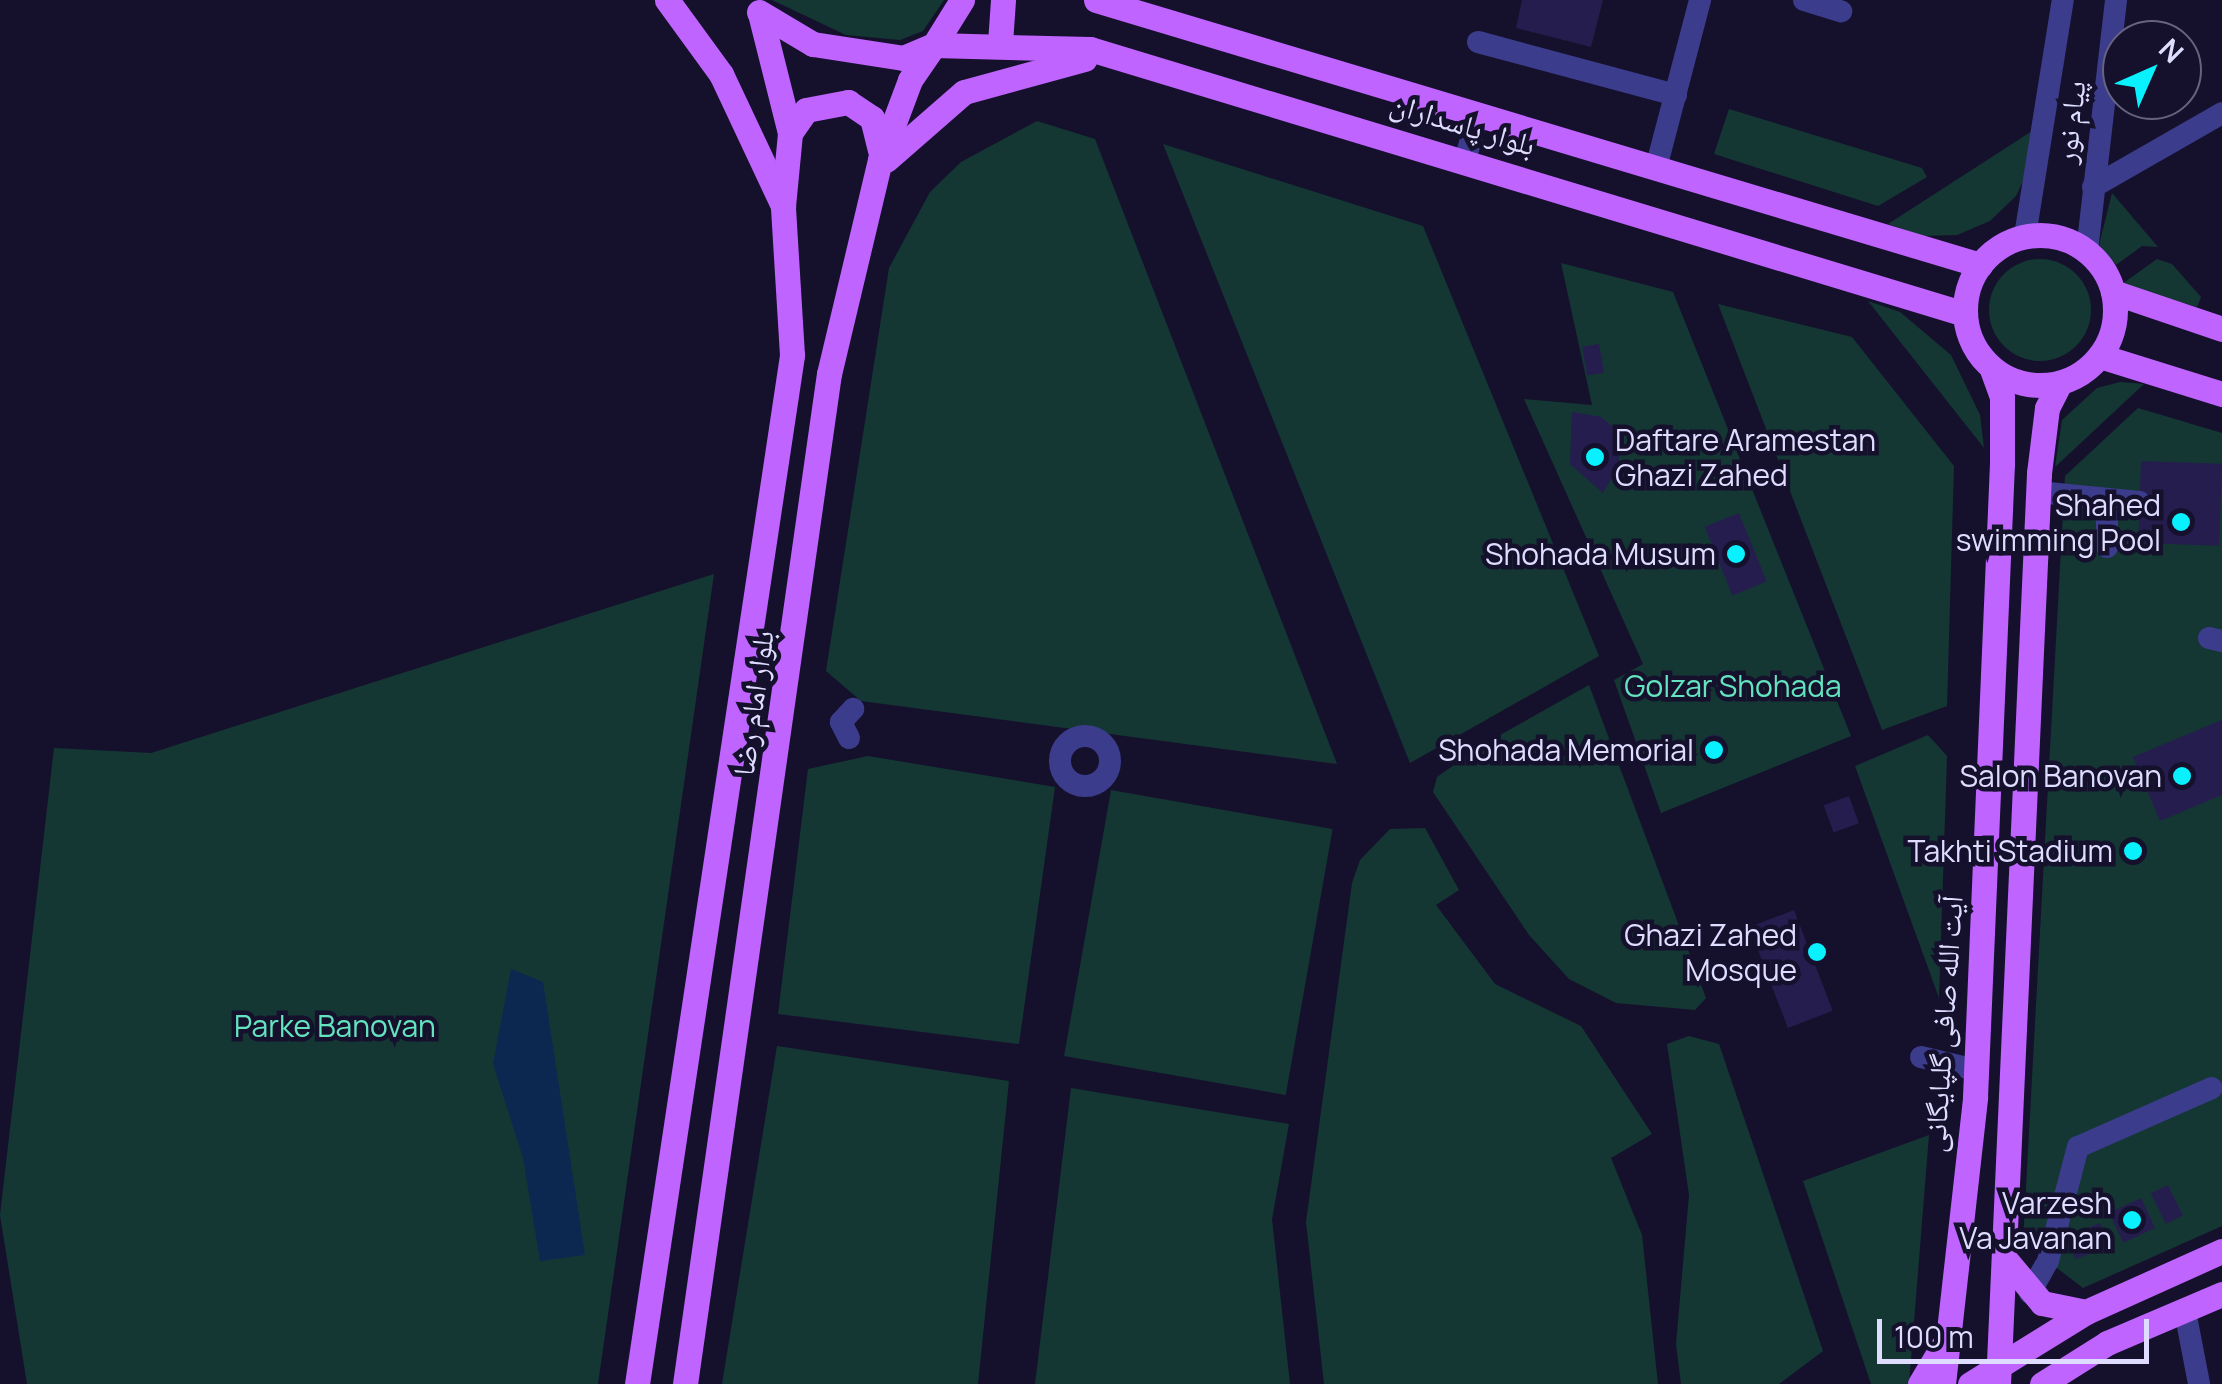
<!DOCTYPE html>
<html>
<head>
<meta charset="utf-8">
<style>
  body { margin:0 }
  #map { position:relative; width:2222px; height:1384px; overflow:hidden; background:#15112d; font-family:Manrope,"Noto Naskh Arabic",sans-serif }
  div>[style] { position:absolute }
  .green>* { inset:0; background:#143734; transform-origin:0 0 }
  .round { border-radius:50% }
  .water>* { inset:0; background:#0c2851 }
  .building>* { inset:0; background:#251d4e; transform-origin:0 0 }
  .minor>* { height:22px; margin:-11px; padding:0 11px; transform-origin:11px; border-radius:11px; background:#3b3c8c }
  .minor>.ring { margin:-11px; padding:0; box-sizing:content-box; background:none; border:22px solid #3b3c8c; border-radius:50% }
  .major>* { height:25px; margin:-12.5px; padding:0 12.5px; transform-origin:12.5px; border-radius:12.5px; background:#bf64ff }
  .major>.ring { margin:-12.5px; padding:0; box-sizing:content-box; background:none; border:25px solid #bf64ff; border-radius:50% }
  .dots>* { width:28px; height:28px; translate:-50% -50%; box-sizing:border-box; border:5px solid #15112d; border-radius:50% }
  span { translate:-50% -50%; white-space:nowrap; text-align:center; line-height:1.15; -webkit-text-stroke:9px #15112d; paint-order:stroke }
  .street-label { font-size:30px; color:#dfddff }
  .poi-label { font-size:30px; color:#dfddff }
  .left { translate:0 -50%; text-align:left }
  .right { translate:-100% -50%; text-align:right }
  .park-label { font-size:30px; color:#64e3bf }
  .north { position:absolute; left:2102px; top:20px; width:100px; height:100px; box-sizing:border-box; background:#15112d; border:2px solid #666381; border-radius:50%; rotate:45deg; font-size:28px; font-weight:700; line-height:40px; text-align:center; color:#dfddff }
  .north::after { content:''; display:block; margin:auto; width:35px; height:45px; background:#09f0ff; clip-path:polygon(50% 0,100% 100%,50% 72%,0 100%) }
  .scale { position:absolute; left:1877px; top:1319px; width:272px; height:45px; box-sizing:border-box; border:5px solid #dfddff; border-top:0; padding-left:12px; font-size:30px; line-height:35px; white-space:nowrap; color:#dfddff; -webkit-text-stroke:8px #15112d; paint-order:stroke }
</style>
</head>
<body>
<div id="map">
  <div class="green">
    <i style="clip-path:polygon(772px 0,944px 0,923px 31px,900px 40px,846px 35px)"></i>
    <i style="clip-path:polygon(1729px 109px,1922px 168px,1927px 177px,1878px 206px,1714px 154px)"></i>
    <i style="clip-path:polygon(1037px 121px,1095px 139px,1337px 764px,861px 701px,826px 671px,889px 268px,930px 192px,961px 162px)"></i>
    <i style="clip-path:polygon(2035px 129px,2031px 164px,2016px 196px,1990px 221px,1957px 235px,1922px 236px,1888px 224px)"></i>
    <i style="clip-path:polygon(1163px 144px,1423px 226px,1599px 656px,1410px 763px)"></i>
    <i style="clip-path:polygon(2112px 193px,2158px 247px,2142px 246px,2116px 265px,2099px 245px)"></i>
    <i class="round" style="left:1989px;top:259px;width:102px;height:102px"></i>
    <i style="clip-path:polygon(2157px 259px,2172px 264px,2201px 297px,2197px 307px,2122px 284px)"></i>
    <i style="clip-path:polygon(1561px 263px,1673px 292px,1851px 736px,1661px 813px,1614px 680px,1643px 664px,1524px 399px,1592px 405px)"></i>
    <i style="clip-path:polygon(1868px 301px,1900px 312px,1951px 355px,1980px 415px,1984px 448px)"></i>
    <i style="clip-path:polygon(1718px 304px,1852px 337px,1954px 466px,1947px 706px,1882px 730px)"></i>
    <i style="clip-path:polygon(2120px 382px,2144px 384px,2055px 467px,2062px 420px,2097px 388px)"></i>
    <i style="clip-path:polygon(2138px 408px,2222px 433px,2222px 1226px,2083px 1288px,2023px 1242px,2065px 476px)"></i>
    <i style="clip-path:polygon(714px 574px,598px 1384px,27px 1384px,0 1215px,54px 748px,151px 753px)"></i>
    <i style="clip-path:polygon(1589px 685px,1706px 998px,1695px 1010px,1616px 1003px,1569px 979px,1529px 935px,1433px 792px,1437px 777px,1484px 744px)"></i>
    <i style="clip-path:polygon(1928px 735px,1947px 756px,1939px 998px,1855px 766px)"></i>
    <i style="clip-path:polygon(868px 756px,1055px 787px,1019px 1044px,778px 1014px,808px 769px)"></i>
    <i style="left:1111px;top:790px;width:225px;height:270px;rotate:10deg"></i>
    <i style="clip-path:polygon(1425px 828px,1459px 890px,1436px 905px,1495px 984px,1581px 1026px,1652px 1134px,1611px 1158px,1642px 1235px,1658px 1384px,1324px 1384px,1306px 1222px,1352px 883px,1360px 860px,1390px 829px)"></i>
    <i style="clip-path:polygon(1689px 1036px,1719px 1044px,1823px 1351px,1779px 1384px,1681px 1384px,1676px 1344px,1689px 1195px,1667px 1044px)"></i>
    <i style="clip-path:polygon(777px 1046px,1009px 1081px,978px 1384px,722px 1384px)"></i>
    <i style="clip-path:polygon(1071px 1088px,1289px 1124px,1272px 1219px,1290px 1384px,1035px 1384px)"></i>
    <i style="clip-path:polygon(1929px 1135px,1909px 1384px,1871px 1384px,1803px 1181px)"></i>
  </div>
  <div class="water">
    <i style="clip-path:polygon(511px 969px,543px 982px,585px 1255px,540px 1261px,523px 1158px,493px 1064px)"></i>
  </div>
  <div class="building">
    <i style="clip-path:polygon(1522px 0,1603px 0,1591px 47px,1516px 28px)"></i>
    <i style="left:1599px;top:344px;width:29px;height:17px;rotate:80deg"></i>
    <i style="clip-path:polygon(1572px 412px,1601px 417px,1618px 431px,1619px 466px,1603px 493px,1570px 464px)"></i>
    <i style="left:2141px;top:461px;width:81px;height:82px;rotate:2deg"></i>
    <i style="left:1739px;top:513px;width:74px;height:37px;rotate:68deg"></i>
    <i style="clip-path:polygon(2222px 720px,2222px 795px,2160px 821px,2133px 757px)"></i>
    <i class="round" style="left:1701px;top:735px;width:26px;height:26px"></i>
    <i style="left:1849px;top:796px;width:29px;height:27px;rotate:70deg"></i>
    <i style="left:1794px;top:910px;width:108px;height:48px;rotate:69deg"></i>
    <i style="left:2168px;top:1185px;width:34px;height:19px;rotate:64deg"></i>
    <i style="left:2141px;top:1198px;width:33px;height:35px;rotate:65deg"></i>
    <i style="left:2100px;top:1223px;width:25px;height:36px;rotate:69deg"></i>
  </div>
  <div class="minor">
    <i style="left:1804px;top:0;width:39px;rotate:17deg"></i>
    <i style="left:1478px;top:42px;width:205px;rotate:15deg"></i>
    <i style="left:1466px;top:157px;width:45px;rotate:-74.4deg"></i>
    <i style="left:1656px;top:168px;width:174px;rotate:-75.3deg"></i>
    <i style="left:2093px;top:187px;width:149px;rotate:-29.8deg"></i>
    <i style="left:2025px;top:236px;width:239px;rotate:-80.9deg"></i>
    <i style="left:2087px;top:251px;width:253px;rotate:-83.4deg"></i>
    <i style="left:2038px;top:492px;width:102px;rotate:5.6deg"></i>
    <i style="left:2107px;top:499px;width:48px;rotate:90deg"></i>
    <i style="left:2209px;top:638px;width:13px;rotate:13deg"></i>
    <i class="ring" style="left:1060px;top:736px;width:28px;height:28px"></i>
    <i style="left:849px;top:738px;width:18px;rotate:-117deg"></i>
    <i style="left:841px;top:722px;width:18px;rotate:-47deg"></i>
    <i style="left:1921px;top:1057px;width:57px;rotate:13.3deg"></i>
    <i style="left:2030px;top:1293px;width:37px;rotate:-61deg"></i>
    <i style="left:2048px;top:1261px;width:118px;rotate:-75.3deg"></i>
    <i style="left:2078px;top:1147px;width:146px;rotate:-23.8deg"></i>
    <i style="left:2185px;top:1311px;width:74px;rotate:79.1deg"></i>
  </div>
  <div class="major">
    <i style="left:667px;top:0;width:92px;rotate:53.9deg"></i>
    <i style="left:721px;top:74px;width:146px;rotate:64.8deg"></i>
    <i style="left:1096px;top:0;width:923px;rotate:16.69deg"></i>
    <i style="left:759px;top:12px;width:63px;rotate:30.7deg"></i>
    <i style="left:813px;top:44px;width:91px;rotate:8.8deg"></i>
    <i style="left:903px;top:58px;width:34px;rotate:-23deg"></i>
    <i style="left:934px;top:45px;width:53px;rotate:-58.1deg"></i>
    <i style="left:1000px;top:43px;width:43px;rotate:-86deg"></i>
    <i style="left:790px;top:133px;width:28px;rotate:-55deg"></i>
    <i style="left:806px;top:110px;width:43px;rotate:-10.8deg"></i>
    <i style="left:848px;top:102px;width:29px;rotate:34deg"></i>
    <i style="left:872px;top:118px;width:38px;rotate:76deg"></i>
    <i style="left:886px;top:160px;width:103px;rotate:-41.1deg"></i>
    <i style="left:964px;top:92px;width:125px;rotate:-15.3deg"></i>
    <i class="ring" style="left:1965px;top:235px;width:125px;height:125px"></i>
    <i style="left:2113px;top:292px;width:115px;rotate:18.7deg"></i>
    <i style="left:2100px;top:356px;width:128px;rotate:17.3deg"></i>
    <i style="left:2006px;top:1260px;width:56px;rotate:50.1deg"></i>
    <i style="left:2042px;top:1303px;width:45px;rotate:11.6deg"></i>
    <i style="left:637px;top:1384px;width:1041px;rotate:-81.43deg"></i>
    <i style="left:792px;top:355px;width:149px;rotate:-93.5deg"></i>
    <i style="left:783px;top:206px;width:73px;rotate:-84.5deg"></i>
    <i style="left:790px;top:133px;width:123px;rotate:-104.1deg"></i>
    <i style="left:685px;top:1384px;width:1020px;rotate:-81.89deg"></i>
    <i style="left:829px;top:374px;width:220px;rotate:-76.6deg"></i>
    <i style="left:880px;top:160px;width:85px;rotate:-69.4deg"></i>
    <i style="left:910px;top:80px;width:42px;rotate:-55.6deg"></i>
    <i style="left:934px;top:45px;width:156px;rotate:1.5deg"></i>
    <i style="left:1090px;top:49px;width:914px;rotate:16.85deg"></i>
    <i style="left:1920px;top:1384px;width:43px;rotate:-59.3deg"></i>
    <i style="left:1943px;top:1384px;width:289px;rotate:-83.6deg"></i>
    <i style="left:1975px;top:1097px;width:634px;rotate:-87.56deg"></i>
    <i style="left:2002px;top:464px;width:67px;rotate:-90deg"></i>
    <i style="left:2002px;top:397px;width:30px;rotate:-110deg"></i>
    <i style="left:1970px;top:1384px;width:137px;rotate:-31.8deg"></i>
    <i style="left:2086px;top:1312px;width:149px;rotate:-24.2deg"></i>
    <i style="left:1998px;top:1384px;width:912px;rotate:-87.42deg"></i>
    <i style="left:2039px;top:473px;width:65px;rotate:-83deg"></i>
    <i style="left:2047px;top:408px;width:28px;rotate:-63deg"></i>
    <i style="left:2042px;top:1384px;width:77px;rotate:-32.2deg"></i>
    <i style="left:2107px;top:1343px;width:125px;rotate:-23.1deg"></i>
  </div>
  <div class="dots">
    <i style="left:1595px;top:457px;background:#09f0ff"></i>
    <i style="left:2181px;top:522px;background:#09f0ff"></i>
    <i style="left:1736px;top:554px;background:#09f0ff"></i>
    <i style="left:1714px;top:750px;background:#09f0ff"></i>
    <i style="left:2182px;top:776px;background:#09f0ff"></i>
    <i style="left:2133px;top:851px;background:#09f0ff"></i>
    <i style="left:1817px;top:952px;background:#09f0ff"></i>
    <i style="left:2132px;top:1220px;background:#09f0ff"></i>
  </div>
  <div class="street-label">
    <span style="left:2070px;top:122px;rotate:-83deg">پیام نور</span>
    <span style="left:1463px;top:124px;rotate:17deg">بلوار پاسداران</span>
    <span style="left:753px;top:703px;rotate:-82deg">بلوار امام رضا</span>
    <span style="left:1943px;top:1024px;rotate:-86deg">آیت الله صافی گلپایگانی</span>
  </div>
  <div class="poi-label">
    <span class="left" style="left:1615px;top:457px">Daftare Aramestan<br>Ghazi Zahed</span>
    <span class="right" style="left:2161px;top:522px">Shahed<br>swimming Pool</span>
    <span class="right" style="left:1716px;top:554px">Shohada Musum</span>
    <span class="right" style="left:1694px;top:750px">Shohada Memorial</span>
    <span class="right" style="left:2162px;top:776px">Salon Banovan</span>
    <span class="right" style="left:2113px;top:851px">Takhti Stadium</span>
    <span class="right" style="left:1797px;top:952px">Ghazi Zahed<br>Mosque</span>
    <span class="right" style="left:2112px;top:1220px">Varzesh<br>Va Javanan</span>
  </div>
  <div class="park-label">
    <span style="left:1733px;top:686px">Golzar Shohada</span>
    <span style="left:335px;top:1026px">Parke Banovan</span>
  </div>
  <div class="north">N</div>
  <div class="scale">100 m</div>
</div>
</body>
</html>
